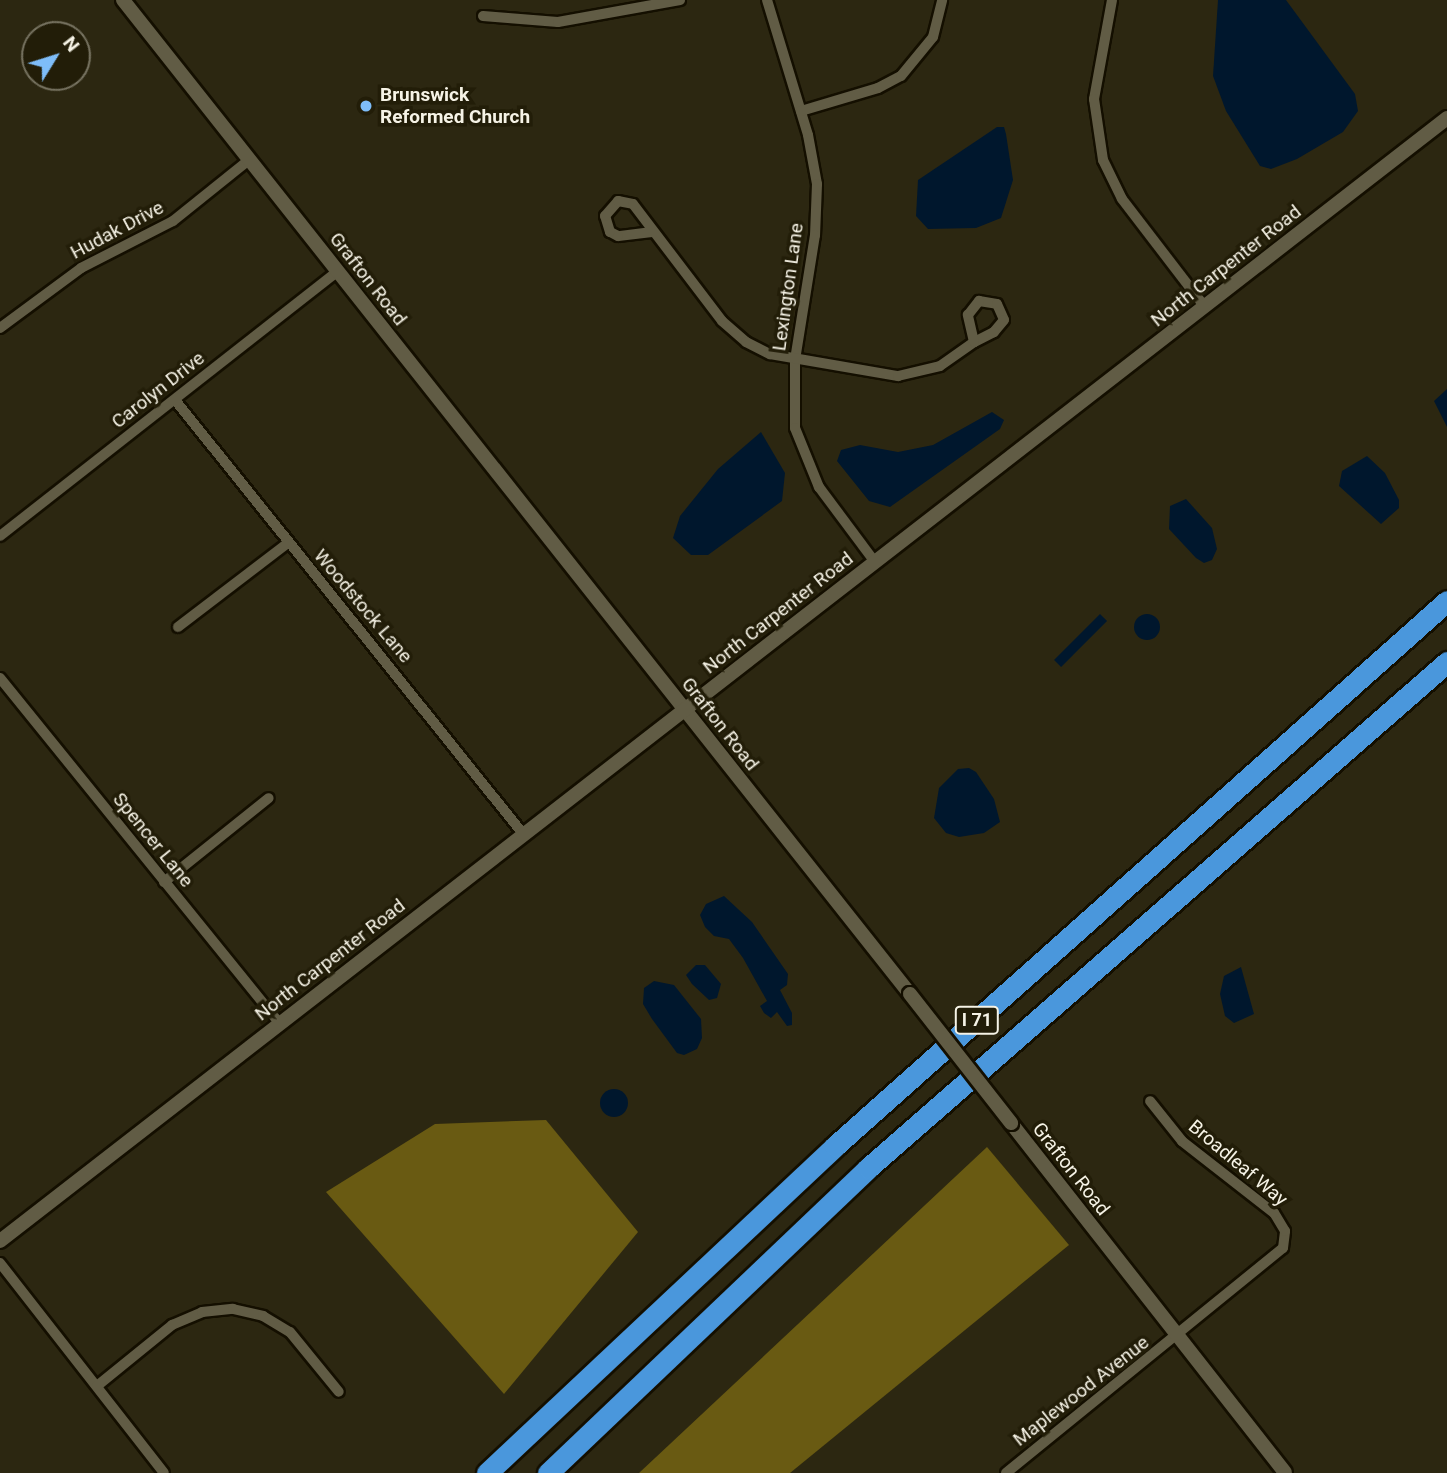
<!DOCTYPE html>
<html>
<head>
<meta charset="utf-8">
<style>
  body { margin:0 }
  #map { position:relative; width:1447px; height:1473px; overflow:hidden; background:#2c2711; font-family:Roboto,sans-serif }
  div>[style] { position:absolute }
  .forest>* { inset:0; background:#695a12 }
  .water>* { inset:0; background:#00172d; transform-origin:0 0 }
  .round { border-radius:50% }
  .roads { filter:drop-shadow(2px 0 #140f00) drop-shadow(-2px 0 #140f00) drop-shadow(0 2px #140f00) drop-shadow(0 -2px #140f00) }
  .minor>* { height:10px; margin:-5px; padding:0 5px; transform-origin:5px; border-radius:5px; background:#615c45 }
  .tertiary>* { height:14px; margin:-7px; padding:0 7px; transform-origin:7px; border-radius:7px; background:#615c45 }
  .motorway>* { height:21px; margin:-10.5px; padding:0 10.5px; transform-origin:10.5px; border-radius:10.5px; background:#4a97dc }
  .bridges { filter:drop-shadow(2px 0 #140f00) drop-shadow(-2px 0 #140f00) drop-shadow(0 2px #140f00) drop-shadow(0 -2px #140f00) }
  .tertiary-bridge>* { height:14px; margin:-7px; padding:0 7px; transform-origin:7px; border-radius:7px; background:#615c45 }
  .dots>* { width:19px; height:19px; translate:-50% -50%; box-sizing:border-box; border:4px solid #221d08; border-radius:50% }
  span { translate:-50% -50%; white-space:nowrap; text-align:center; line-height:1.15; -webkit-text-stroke:7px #221d08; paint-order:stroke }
  .shield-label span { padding:2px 5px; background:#221d08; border:2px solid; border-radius:5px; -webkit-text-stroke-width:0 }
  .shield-label { font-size:18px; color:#f6f3e6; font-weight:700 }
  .poi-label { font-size:19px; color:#f6f3e6; font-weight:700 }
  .left { translate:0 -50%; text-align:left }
  .street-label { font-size:19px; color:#f6f3e6 }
  .north { position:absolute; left:21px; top:21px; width:70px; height:70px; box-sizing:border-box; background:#221d08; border:2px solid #777361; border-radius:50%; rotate:52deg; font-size:19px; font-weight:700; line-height:28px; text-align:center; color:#f6f3e6 }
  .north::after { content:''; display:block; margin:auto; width:24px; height:32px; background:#7ebdf9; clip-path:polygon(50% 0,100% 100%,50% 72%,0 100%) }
</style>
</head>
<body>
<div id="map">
  <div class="forest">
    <i style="clip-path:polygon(546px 1120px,638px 1232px,504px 1394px,326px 1192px,435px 1124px)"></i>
    <i style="clip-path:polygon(987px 1147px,1069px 1245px,790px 1473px,639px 1473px)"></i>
  </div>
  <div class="water">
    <i style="clip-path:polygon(1218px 0,1286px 0,1355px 94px,1358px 111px,1343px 132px,1297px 159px,1271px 169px,1260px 166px,1226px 111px,1213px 76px)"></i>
    <i style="clip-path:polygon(997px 127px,1004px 127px,1006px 134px,1013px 180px,1001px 218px,976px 228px,928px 229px,916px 216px,918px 180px)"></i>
    <i style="clip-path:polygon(1447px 389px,1447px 427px,1434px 401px)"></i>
    <i style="clip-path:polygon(992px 412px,1004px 420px,1000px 429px,890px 507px,869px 501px,837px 461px,841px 450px,860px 445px,898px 452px,933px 445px)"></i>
    <i style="clip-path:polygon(761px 432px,785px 473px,782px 501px,708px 555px,691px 555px,673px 538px,680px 516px,718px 469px)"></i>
    <i style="clip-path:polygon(1367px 456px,1385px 473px,1399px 500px,1399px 508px,1381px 524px,1339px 486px,1342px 471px)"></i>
    <i style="clip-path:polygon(1186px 499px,1212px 528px,1217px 549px,1212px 560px,1204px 563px,1196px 558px,1169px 529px,1170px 506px)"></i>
    <i class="round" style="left:1134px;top:614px;width:26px;height:26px"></i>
    <i style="left:1100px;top:614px;width:10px;height:65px;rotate:45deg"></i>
    <i style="clip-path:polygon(969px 768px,976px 772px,994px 799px,1000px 822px,984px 833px,959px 837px,946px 833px,934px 818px,939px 788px,958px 769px)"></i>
    <i style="clip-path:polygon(724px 896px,752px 922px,788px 974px,787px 985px,780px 990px,792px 1013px,792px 1025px,787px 1026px,777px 1012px,771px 1018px,764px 1013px,760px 1006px,767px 1001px,743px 958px,729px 939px,714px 936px,705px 927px,700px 915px,706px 904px)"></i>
    <i style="clip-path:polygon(696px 965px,705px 965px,721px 984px,717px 998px,709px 1000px,692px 984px,686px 975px)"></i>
    <i style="clip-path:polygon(1241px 967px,1254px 1014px,1234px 1023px,1225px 1016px,1220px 994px,1224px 976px)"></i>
    <i style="clip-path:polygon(654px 981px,674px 985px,701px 1019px,702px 1038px,697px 1049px,684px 1055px,677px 1053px,652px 1019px,643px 1004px,644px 988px)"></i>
    <i class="round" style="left:600px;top:1089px;width:28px;height:28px"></i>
  </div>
  <div class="roads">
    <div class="minor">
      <i style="left:767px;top:0;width:141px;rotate:73.1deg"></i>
      <i style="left:808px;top:135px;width:50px;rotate:79.6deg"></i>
      <i style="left:817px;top:184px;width:51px;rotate:92.2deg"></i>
      <i style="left:815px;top:235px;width:127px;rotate:99.1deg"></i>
      <i style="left:795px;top:360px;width:68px;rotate:90deg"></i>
      <i style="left:795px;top:428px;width:64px;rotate:67.9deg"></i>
      <i style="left:819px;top:487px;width:94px;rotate:53.3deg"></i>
      <i style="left:1112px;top:0;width:101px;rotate:100.3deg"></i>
      <i style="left:1094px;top:99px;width:62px;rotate:81.6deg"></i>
      <i style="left:1103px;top:160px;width:43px;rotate:64deg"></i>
      <i style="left:1122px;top:199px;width:136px;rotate:52.5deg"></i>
      <i style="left:483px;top:16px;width:75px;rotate:4.6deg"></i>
      <i style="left:558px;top:22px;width:124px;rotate:-10.2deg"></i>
      <i style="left:801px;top:111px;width:80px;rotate:-16.6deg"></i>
      <i style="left:878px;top:88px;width:26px;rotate:-28deg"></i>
      <i style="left:901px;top:76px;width:50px;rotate:-50.6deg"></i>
      <i style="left:933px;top:37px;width:38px;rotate:-76deg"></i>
      <i style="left:652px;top:232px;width:34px;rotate:173deg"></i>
      <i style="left:618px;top:236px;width:9px;rotate:-153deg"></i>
      <i style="left:610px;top:232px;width:17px;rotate:-107deg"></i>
      <i style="left:605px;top:216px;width:20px;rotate:-49deg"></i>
      <i style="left:618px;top:201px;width:15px;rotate:11deg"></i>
      <i style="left:633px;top:204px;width:147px;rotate:52.7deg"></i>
      <i style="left:722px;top:321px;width:32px;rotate:41deg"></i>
      <i style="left:746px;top:342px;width:27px;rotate:27deg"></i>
      <i style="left:770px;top:354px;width:130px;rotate:9.8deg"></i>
      <i style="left:898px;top:376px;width:43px;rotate:-13.4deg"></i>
      <i style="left:940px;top:366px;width:42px;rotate:-35.2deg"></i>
      <i style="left:979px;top:301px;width:18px;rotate:9deg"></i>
      <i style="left:997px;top:304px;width:17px;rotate:66deg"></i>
      <i style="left:1004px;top:320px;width:16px;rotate:130deg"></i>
      <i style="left:994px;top:332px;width:22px;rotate:153deg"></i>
      <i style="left:974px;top:342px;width:28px;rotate:-103deg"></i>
      <i style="left:968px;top:315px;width:18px;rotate:-52deg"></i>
      <i style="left:0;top:328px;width:101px;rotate:-36.5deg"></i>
      <i style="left:81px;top:268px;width:103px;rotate:-27.1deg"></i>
      <i style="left:173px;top:221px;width:97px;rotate:-38.8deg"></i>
      <i style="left:175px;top:400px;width:558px;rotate:51.26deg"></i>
      <i style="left:0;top:536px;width:429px;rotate:-38.1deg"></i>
      <i style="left:178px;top:627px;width:138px;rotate:-37.4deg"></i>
      <i style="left:0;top:678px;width:444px;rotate:51deg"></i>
      <i style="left:164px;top:882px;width:134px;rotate:-38.7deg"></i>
      <i style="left:0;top:1263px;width:266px;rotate:52deg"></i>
      <i style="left:97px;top:1386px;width:97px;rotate:-39.1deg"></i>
      <i style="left:172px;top:1325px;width:33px;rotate:-23deg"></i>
      <i style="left:202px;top:1312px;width:31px;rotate:-6deg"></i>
      <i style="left:233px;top:1309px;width:31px;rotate:13deg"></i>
      <i style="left:263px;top:1316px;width:31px;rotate:31deg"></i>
      <i style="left:290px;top:1332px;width:77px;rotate:50.8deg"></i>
      <i style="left:1006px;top:1473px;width:357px;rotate:-39.1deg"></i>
      <i style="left:1283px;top:1248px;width:17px;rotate:-83deg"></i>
      <i style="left:1285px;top:1231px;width:21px;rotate:-121deg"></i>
      <i style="left:1274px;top:1213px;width:117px;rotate:-142deg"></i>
      <i style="left:1182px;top:1141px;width:51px;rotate:-128.7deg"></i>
    </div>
    <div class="tertiary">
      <i style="left:123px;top:0;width:1268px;rotate:51.63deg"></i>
      <i style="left:1011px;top:1123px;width:444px;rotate:51.9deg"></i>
      <i style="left:0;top:1241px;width:1832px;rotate:-37.81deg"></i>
    </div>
    <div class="motorway">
      <i style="left:487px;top:1473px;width:478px;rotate:-43.2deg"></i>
      <i style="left:835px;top:1146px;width:819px;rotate:-41.69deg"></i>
      <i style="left:548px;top:1473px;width:442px;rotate:-43.6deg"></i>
      <i style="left:868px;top:1168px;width:769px;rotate:-41.15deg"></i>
    </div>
  </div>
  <div class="bridges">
    <div class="tertiary-bridge">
      <i style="left:910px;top:994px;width:164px;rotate:51.9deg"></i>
    </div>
  </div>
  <div class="dots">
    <i style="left:366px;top:106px;background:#7ebdf9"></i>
  </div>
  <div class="shield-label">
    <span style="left:977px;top:1020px">I 71</span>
  </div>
  <div class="poi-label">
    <span class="left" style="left:380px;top:106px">Brunswick<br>Reformed Church</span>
  </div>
  <div class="street-label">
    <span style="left:117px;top:230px;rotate:-28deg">Hudak Drive</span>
    <span style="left:1226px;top:266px;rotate:-38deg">North Carpenter Road</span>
    <span style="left:368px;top:279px;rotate:52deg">Grafton Road</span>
    <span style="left:788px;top:287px;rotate:-82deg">Lexington Lane</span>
    <span style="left:158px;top:390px;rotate:-38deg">Carolyn Drive</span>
    <span style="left:363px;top:606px;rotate:50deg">Woodstock Lane</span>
    <span style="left:778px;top:613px;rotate:-38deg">North Carpenter Road</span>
    <span style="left:720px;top:724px;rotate:52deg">Grafton Road</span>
    <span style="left:153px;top:840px;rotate:51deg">Spencer Lane</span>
    <span style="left:330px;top:960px;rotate:-38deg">North Carpenter Road</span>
    <span style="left:1238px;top:1163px;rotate:40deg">Broadleaf Way</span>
    <span style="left:1071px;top:1169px;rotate:52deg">Grafton Road</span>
    <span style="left:1081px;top:1391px;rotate:-38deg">Maplewood Avenue</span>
  </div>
  <div class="north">N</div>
</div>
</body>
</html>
